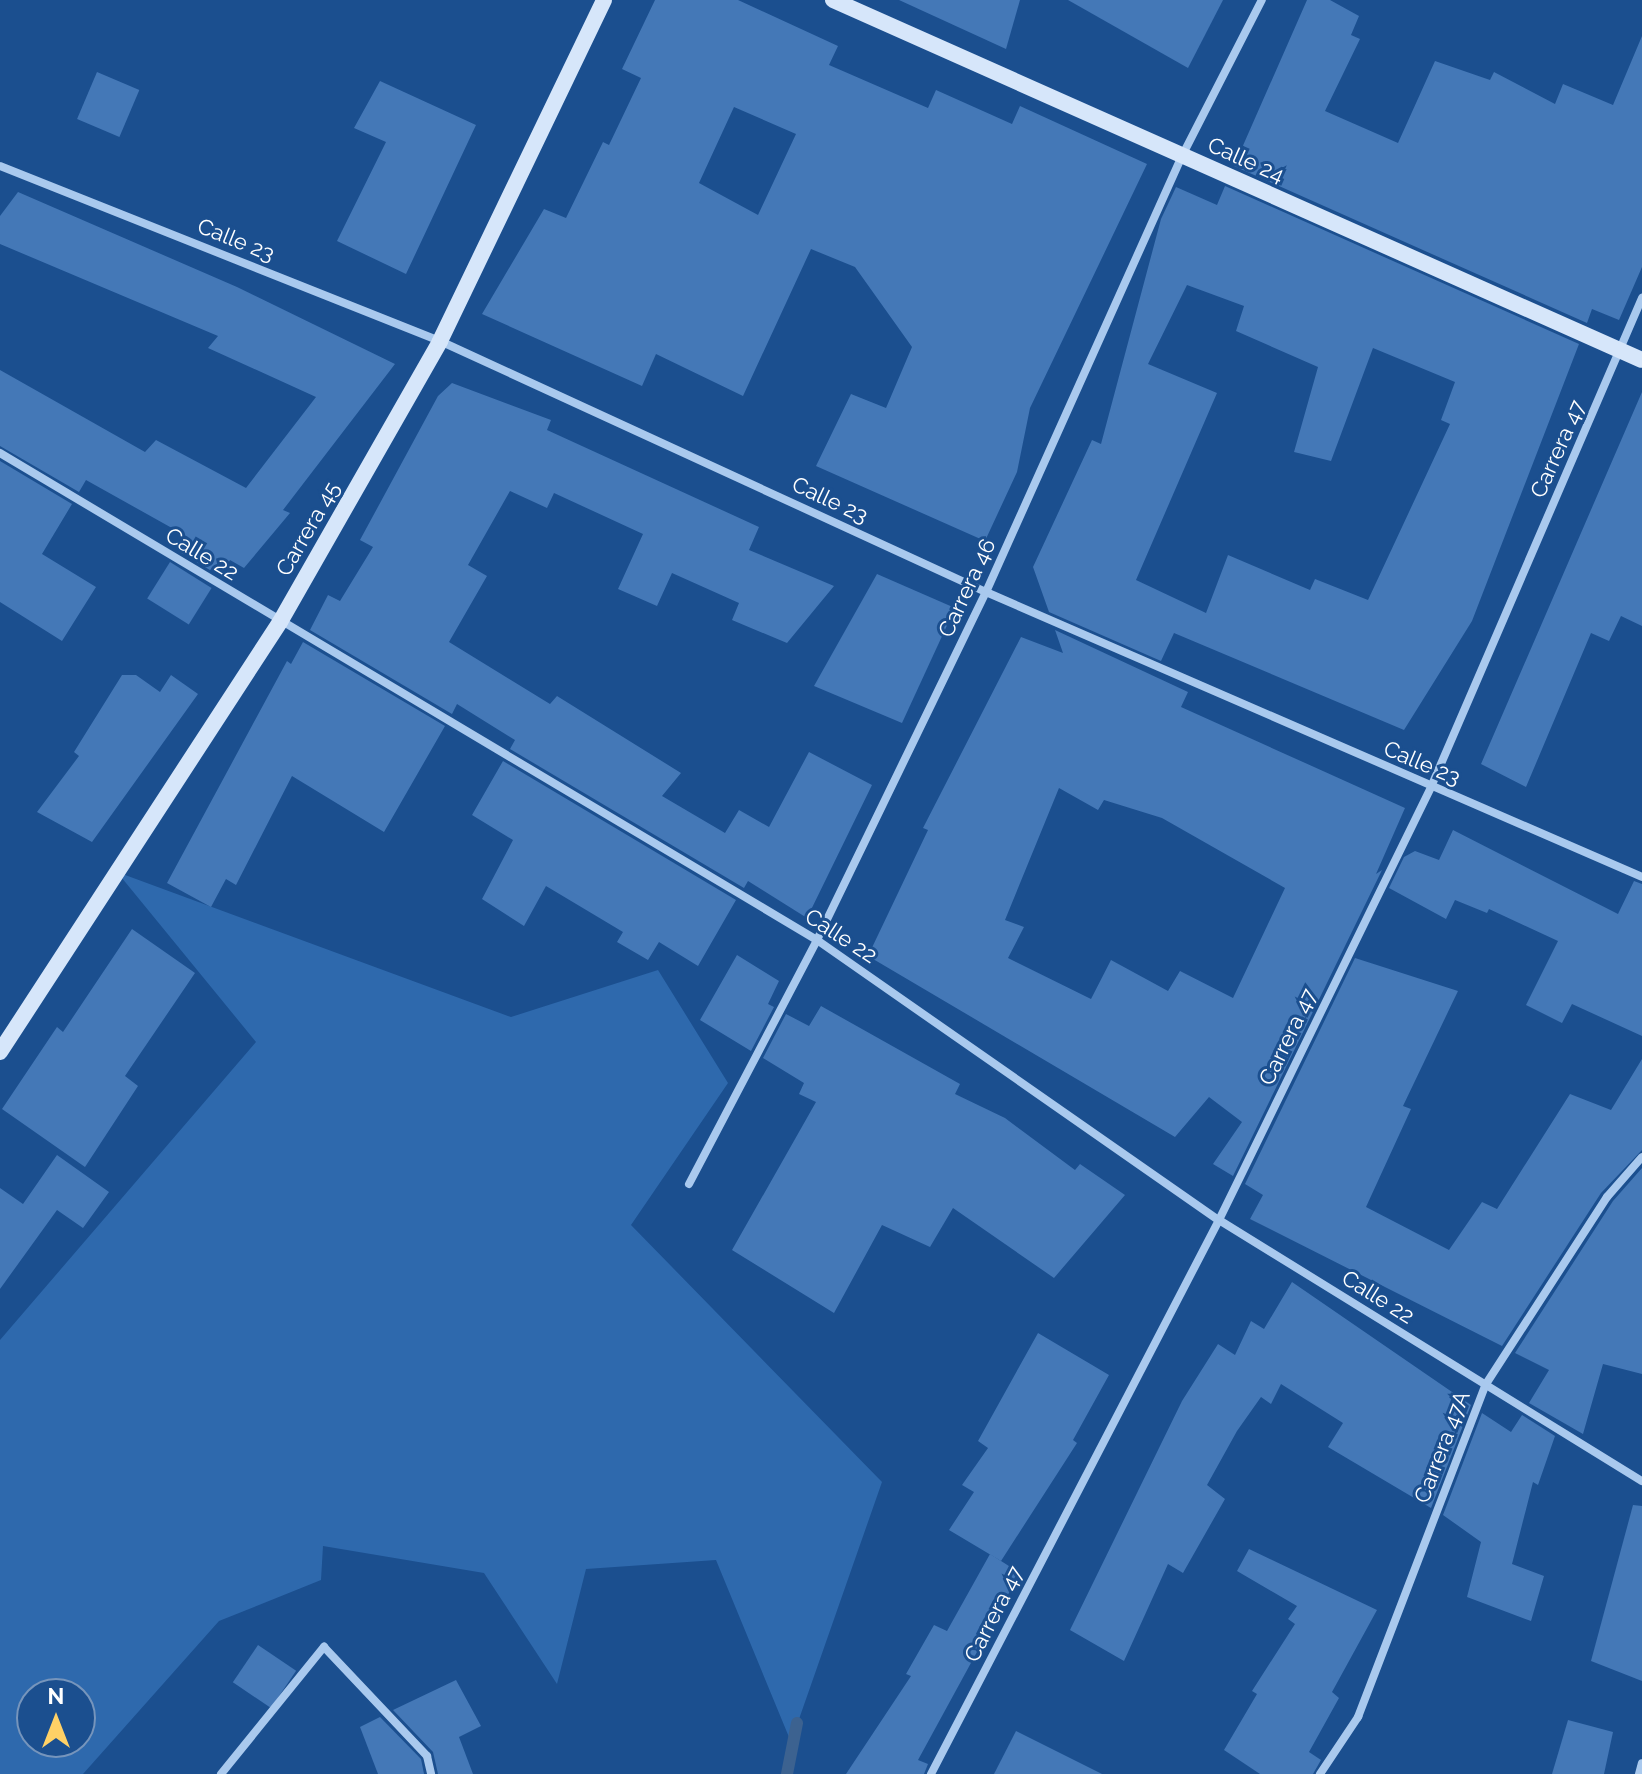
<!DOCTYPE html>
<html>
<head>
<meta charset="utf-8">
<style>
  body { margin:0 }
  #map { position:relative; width:1642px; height:1774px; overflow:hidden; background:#1b4f8f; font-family:Raleway,sans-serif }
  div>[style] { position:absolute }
  .green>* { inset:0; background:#2e69ad }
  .stream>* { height:12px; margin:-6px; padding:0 6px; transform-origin:6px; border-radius:6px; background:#3c6290 }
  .building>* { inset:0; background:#4478b7; transform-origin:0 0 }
  .street>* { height:8px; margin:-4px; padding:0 4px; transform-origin:4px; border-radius:4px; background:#a9c9ee }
  .secondary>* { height:16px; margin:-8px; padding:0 8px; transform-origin:8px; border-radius:8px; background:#d6e6fa }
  span { translate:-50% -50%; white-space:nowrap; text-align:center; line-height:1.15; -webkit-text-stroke:6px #1b4f8f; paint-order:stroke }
  .street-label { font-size:22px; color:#fff }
  .north { position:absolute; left:16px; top:1678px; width:80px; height:80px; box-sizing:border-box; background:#1b4f8f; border:2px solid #7695bc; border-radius:50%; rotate:0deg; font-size:22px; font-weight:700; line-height:32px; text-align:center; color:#fff }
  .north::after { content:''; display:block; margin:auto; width:28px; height:36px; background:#ffd166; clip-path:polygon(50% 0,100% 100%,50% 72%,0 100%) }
</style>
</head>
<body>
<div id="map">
  <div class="green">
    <i style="clip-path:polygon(evenodd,117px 872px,511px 1017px,658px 970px,728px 1083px,631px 1225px,882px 1482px,791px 1742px,716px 1560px,586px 1569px,557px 1684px,484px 1573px,323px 1546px,321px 1580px,219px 1621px,83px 1774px,0 1774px,0 1340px,256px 1042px,117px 872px,32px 1694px,80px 1694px,80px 1742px,32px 1742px,32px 1694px)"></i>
  </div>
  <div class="stream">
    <i style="left:787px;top:1774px;width:52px;rotate:-78.9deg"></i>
  </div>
  <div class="building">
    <i style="clip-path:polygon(evenodd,655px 0,738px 0,838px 46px,829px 65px,928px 108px,936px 90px,1012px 124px,1020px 106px,1147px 164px,1030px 408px,1017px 472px,985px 541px,816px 466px,851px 394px,886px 408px,912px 347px,855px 267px,811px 249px,743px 396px,656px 354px,642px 386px,482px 314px,544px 209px,566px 218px,603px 142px,609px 145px,641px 78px,622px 69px,655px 0,734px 107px,796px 134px,758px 215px,699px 183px,734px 107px)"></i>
    <i style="clip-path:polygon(899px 0,1020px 0,1006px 49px)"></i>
    <i style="clip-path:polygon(1068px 0,1223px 0,1188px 68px)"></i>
    <i style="clip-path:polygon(1307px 0,1330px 0,1359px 16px,1351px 35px,1360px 39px,1325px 111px,1398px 143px,1435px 61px,1490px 80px,1494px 72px,1555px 104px,1563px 84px,1613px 105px,1642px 36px,1642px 267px,1619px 320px,1592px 309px,1587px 323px,1234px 166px)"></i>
    <i style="left:97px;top:72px;width:46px;height:51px;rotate:23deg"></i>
    <i style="clip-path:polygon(380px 81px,476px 125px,406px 274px,337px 241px,386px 142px,354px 128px)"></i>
    <i style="clip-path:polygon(evenodd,1225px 186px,1579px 344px,1472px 621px,1404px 730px,1174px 633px,1161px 661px,1049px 612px,1033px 567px,1092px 440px,1101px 444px,1161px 219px,1176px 187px,1217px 205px,1225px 186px,1187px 285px,1244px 306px,1236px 331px,1318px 367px,1294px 452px,1331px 461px,1373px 348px,1455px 382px,1441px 420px,1450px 424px,1368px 600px,1315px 579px,1310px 590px,1228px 555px,1206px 613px,1136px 580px,1217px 393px,1148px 364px,1187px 285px)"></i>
    <i style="clip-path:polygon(18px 192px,237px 287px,395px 364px,283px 510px,290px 513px,244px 568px,230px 560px,220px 576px,178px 551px,188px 537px,86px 480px,79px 492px,0 446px,0 370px,145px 452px,156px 440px,246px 488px,316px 397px,208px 348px,218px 336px,0 244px,0 216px)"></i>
    <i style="clip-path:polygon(452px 383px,551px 420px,547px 430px,759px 527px,749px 550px,834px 586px,787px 643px,732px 620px,739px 603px,672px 573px,657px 606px,618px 589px,643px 534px,554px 493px,547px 508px,510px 491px,468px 565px,487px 576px,449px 642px,550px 704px,557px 696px,681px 773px,662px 796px,725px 833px,739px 810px,769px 827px,809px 752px,872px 785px,807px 918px,748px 881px,744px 888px,510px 749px,515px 740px,457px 704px,452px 714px,310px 630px,328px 595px,340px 601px,373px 547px,360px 540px,438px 396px)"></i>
    <i style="clip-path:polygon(1642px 392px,1642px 626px,1621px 616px,1609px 641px,1591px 633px,1526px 787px,1481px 764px)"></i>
    <i style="clip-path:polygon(0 461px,72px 504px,42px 554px,96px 587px,62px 641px,0 602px)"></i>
    <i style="left:170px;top:562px;width:49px;height:43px;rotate:32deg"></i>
    <i style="clip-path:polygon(877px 574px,955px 608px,902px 723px,814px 686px)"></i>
    <i style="clip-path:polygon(evenodd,1055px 630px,1188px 692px,1181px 707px,1405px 808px,1376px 874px,1382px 870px,1233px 1176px,1213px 1164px,1242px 1122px,1209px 1097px,1175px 1137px,868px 956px,928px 830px,923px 828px,1021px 637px,1063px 653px,1055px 630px,1059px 788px,1098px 810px,1104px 800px,1162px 818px,1285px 888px,1233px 998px,1180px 971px,1168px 991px,1111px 960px,1091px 999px,1008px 958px,1024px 927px,1005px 920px,1059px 788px)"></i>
    <i style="clip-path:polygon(303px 642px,445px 726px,384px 832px,292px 776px,236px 885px,226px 879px,211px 907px,167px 883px,287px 661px,291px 664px)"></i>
    <i style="clip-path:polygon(122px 675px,136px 675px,160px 692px,171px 675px,198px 694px,92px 842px,37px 812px,79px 756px,74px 752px)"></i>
    <i style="clip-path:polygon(503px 761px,736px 900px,698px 966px,659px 942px,648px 960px,617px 942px,623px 932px,546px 886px,524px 926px,482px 899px,513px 840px,472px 815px)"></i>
    <i style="clip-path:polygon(1453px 830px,1618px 914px,1634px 881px,1642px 884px,1642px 1036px,1572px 1004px,1562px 1023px,1526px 1005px,1558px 941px,1489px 909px,1487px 913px,1455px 900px,1446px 919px,1389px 888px,1404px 857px,1415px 851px,1439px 860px)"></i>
    <i style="clip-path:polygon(132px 929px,195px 973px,125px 1076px,138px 1086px,85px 1167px,2px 1109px,57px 1027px,63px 1032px)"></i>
    <i style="clip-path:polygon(737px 955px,779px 981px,768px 1004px,774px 1007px,751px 1051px,700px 1020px)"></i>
    <i style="clip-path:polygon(1355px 958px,1458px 991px,1403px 1106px,1411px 1109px,1366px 1207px,1449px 1250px,1482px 1202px,1497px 1209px,1570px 1094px,1611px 1110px,1642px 1059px,1642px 1150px,1601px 1193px,1502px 1346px,1250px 1219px,1263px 1195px,1245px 1184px)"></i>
    <i style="clip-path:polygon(821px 1006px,960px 1084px,955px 1094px,1005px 1118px,1075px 1170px,1080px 1164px,1125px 1195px,1054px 1278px,953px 1208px,930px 1247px,882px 1225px,834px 1313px,732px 1250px,816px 1102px,799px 1094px,804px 1083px,763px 1058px,786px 1014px,809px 1026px)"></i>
    <i style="clip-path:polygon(57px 1155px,109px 1192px,83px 1228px,57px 1210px,0 1289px,0 1188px,23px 1204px)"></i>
    <i style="clip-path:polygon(1642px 1168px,1642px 1374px,1603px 1364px,1583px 1434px,1529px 1403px,1549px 1370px,1515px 1353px,1613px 1201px)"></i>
    <i style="clip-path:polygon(1292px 1282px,1471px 1405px,1431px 1508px,1328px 1447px,1343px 1423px,1281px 1384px,1271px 1404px,1261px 1397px,1237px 1431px,1207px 1485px,1225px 1499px,1183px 1573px,1168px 1564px,1124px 1661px,1070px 1630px,1182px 1401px,1218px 1344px,1235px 1355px,1251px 1321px,1264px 1329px)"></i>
    <i style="clip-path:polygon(1038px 1333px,1109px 1375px,1073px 1440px,1077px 1443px,1001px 1561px,949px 1530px,974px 1492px,962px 1485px,988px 1448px,978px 1441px)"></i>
    <i style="clip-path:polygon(1482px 1413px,1511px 1432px,1522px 1415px,1555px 1436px,1538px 1485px,1533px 1482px,1512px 1564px,1544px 1576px,1531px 1621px,1467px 1597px,1481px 1542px,1443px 1515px)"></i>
    <i style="clip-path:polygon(1633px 1505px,1642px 1506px,1642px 1681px,1591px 1661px)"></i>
    <i style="clip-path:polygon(1249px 1549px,1377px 1610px,1332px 1692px,1339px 1698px,1309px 1752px,1321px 1760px,1313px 1774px,1260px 1774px,1224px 1750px,1257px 1694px,1252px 1691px,1295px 1624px,1288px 1619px,1297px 1606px,1237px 1571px)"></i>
    <i style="clip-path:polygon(990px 1554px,1020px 1573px,918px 1760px,928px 1764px,924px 1774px,846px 1774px,911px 1676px,906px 1674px,934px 1625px,947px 1631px)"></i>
    <i style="left:258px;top:1645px;width:46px;height:45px;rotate:34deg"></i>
    <i style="clip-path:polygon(456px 1680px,481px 1726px,459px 1737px,473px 1774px,438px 1774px,433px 1752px,393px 1710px)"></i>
    <i style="clip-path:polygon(380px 1717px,421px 1759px,424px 1774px,378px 1774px,360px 1727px)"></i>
    <i style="clip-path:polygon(1568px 1720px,1613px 1732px,1604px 1774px,1552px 1774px)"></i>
    <i style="clip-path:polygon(1016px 1731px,1102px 1774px,994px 1774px)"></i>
  </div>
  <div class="street">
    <i style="left:0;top:166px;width:474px;rotate:21.7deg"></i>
    <i style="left:440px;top:341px;width:601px;rotate:24.69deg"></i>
    <i style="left:986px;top:592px;width:715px;rotate:23.48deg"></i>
    <i style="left:0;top:453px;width:951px;rotate:30.8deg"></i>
    <i style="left:817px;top:940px;width:490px;rotate:34.9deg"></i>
    <i style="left:1219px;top:1220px;width:497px;rotate:31.7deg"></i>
    <i style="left:689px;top:1184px;width:276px;rotate:-62.3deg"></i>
    <i style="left:817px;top:940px;width:387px;rotate:-64.1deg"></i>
    <i style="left:986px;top:592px;width:478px;rotate:-65.8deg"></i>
    <i style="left:1182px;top:156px;width:175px;rotate:-62.9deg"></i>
    <i style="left:221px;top:1774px;width:164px;rotate:-51deg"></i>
    <i style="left:324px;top:1647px;width:150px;rotate:46.6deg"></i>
    <i style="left:427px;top:1756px;width:18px;rotate:77deg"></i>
    <i style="left:931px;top:1774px;width:624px;rotate:-62.53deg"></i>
    <i style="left:1219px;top:1220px;width:482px;rotate:-63.9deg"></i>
    <i style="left:1431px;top:787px;width:533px;rotate:-66.66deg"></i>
    <i style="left:1320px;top:1774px;width:69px;rotate:-56.3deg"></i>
    <i style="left:1358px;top:1717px;width:357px;rotate:-69deg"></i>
    <i style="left:1486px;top:1384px;width:223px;rotate:-57.1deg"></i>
    <i style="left:1607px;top:1197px;width:53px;rotate:-48.8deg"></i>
    <i style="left:1639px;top:1774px;width:11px;rotate:-75deg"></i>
  </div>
  <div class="secondary">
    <i style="left:833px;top:0;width:885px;rotate:23.99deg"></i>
    <i style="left:0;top:1052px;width:513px;rotate:-56.93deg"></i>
    <i style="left:280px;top:622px;width:323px;rotate:-60.3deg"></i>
    <i style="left:440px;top:341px;width:378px;rotate:-64.3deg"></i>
  </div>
  <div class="street-label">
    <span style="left:1246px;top:160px;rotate:24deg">Calle 24</span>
    <span style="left:236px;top:240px;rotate:22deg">Calle 23</span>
    <span style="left:1558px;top:449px;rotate:-66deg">Carrera 47</span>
    <span style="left:830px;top:500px;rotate:25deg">Calle 23</span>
    <span style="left:308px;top:529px;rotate:-60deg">Carrera 45</span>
    <span style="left:202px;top:554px;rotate:31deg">Calle 22</span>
    <span style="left:967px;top:588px;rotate:-65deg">Carrera 46</span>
    <span style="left:1422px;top:763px;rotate:23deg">Calle 23</span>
    <span style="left:841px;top:936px;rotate:33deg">Calle 22</span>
    <span style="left:1288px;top:1037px;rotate:-64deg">Carrera 47</span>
    <span style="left:1378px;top:1297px;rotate:32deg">Calle 22</span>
    <span style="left:1442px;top:1447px;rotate:-69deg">Carrera 47A</span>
    <span style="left:994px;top:1614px;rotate:-63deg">Carrera 47</span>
  </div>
  <div class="north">N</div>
</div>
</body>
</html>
